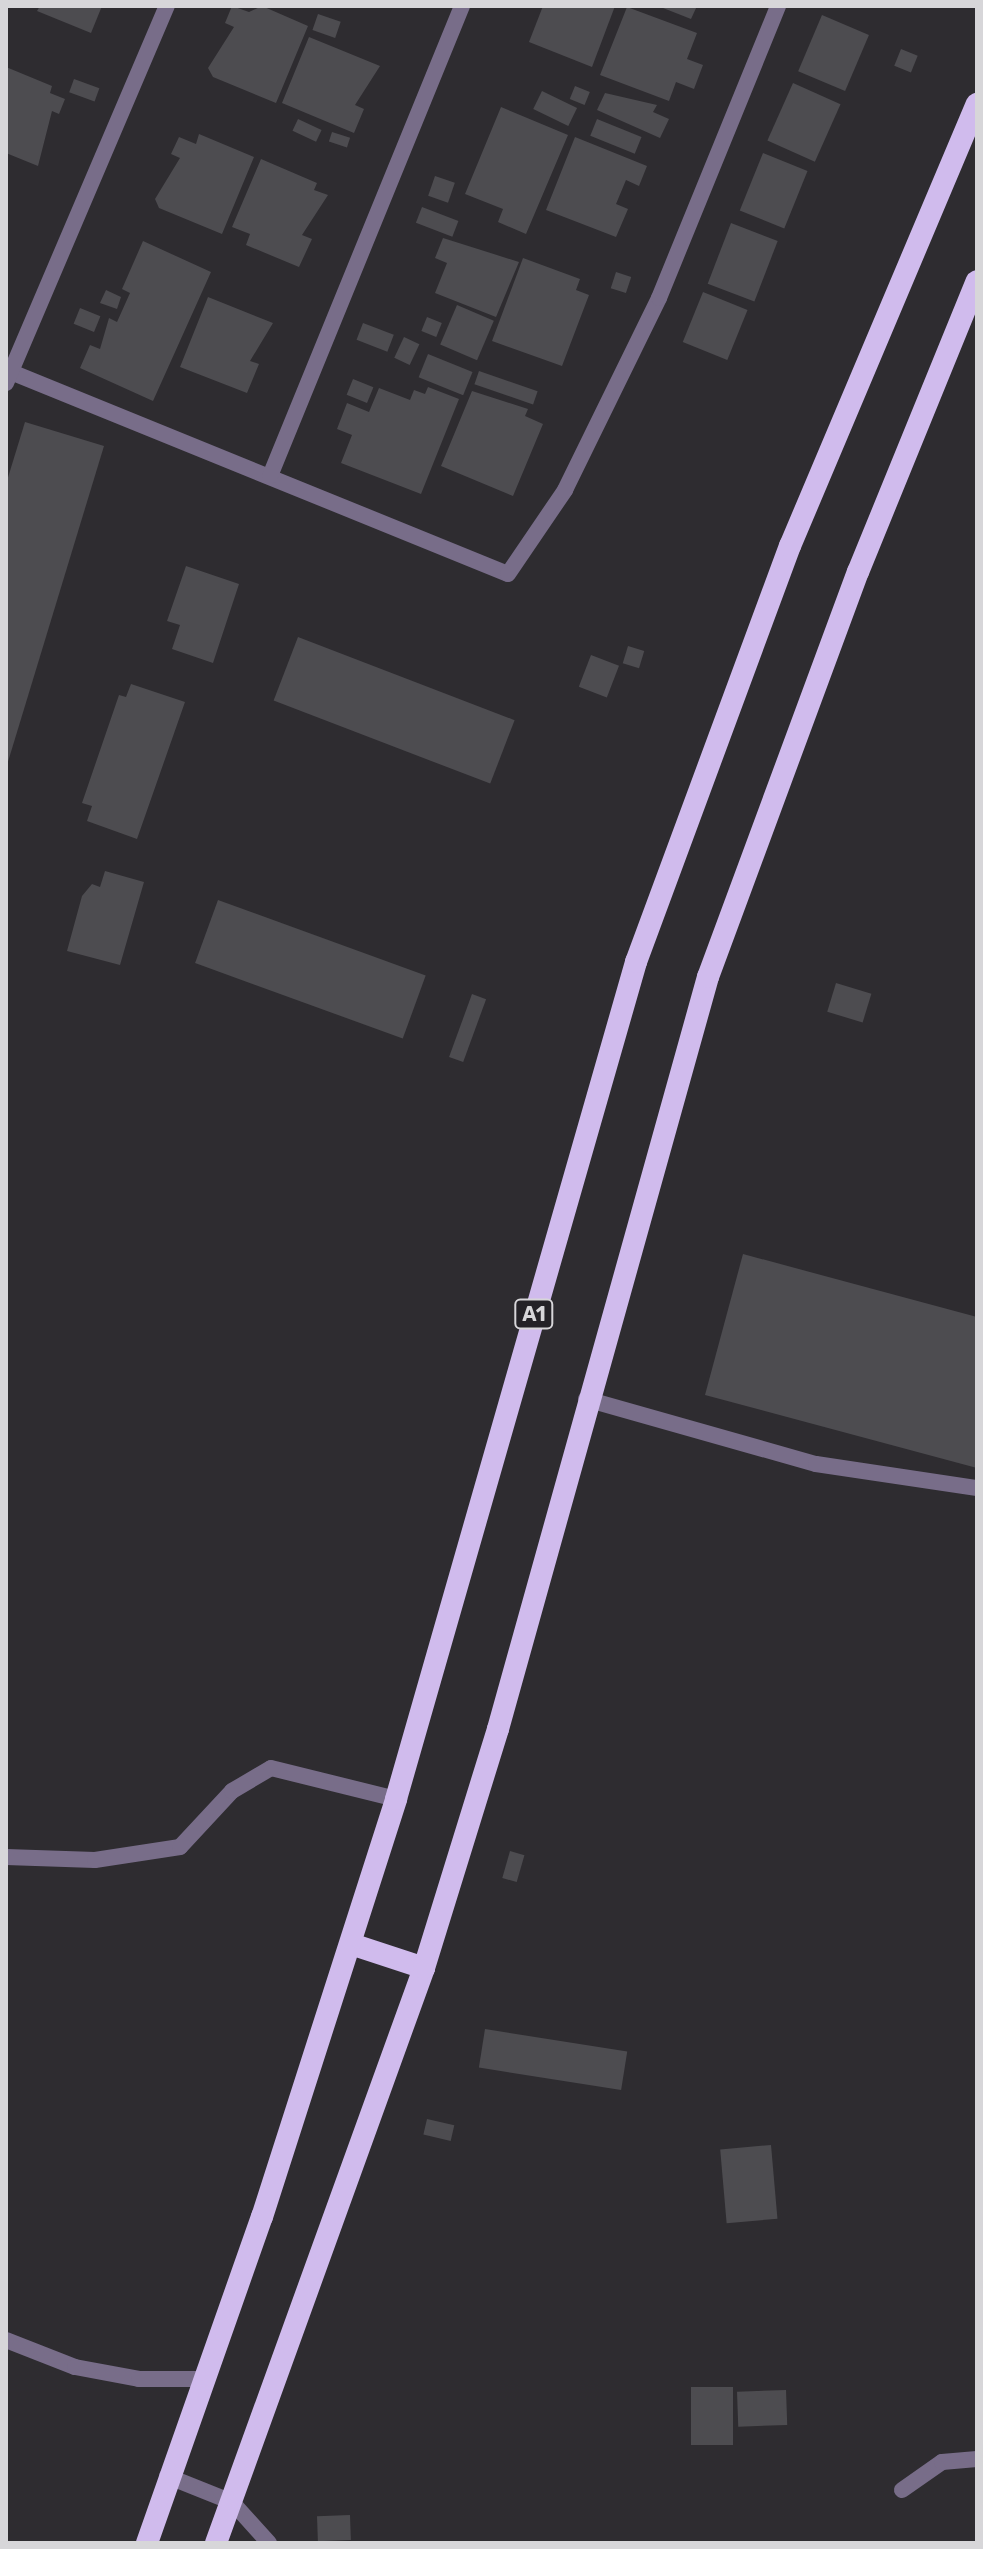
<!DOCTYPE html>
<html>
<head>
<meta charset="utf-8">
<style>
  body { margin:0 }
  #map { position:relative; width:983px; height:2549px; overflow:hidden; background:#2e2c30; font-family:Rubik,sans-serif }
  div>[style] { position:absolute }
  .building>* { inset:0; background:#4d4c50; transform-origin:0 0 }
  .minor>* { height:16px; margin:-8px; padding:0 8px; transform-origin:8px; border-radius:8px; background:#786d89 }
  .trunk>* { height:22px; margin:-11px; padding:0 11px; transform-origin:11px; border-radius:11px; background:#d0bbed }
  span { translate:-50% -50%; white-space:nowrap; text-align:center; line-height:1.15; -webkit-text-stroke:6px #242227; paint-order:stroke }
  .shield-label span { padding:2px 6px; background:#242227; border:2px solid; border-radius:6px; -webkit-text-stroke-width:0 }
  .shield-label { font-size:20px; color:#d7d6d9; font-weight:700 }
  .frame { position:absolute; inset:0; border:8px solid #d7d6d9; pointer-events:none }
</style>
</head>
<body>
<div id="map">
  <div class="building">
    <i style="clip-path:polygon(40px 6px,102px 6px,91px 33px,37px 11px)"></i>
    <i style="clip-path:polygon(232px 6px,249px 12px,262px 6px,308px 26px,276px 103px,213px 77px,208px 68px,234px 27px,225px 23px)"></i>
    <i style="clip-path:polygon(543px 6px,615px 6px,592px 67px,529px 42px)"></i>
    <i style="clip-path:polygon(658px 6px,697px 6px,691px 19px)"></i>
    <i style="clip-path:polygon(627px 7px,697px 33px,687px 59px,703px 65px,694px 89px,676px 82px,669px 101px,600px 75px)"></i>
    <i style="left:318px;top:14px;width:24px;height:17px;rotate:19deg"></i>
    <i style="left:822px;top:15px;width:51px;height:61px;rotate:23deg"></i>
    <i style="clip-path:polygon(309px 37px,380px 66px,355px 105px,364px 109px,354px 133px,282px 103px)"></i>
    <i style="left:901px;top:49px;width:18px;height:18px;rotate:22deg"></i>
    <i style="clip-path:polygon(6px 67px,52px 86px,50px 93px,65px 99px,59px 114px,52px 111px,38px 166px,6px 153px)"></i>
    <i style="left:74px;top:79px;width:27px;height:14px;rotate:20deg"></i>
    <i style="left:793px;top:83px;width:52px;height:63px;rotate:24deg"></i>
    <i style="left:575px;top:86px;width:16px;height:14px;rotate:22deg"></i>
    <i style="left:542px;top:91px;width:39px;height:20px;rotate:26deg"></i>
    <i style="clip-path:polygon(605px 93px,657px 105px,653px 112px,669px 119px,660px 138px,597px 110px)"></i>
    <i style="clip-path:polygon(501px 107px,568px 135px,526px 234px,498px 222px,503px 209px,465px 194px)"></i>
    <i style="left:298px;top:119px;width:26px;height:13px;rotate:25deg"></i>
    <i style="left:597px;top:119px;width:48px;height:18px;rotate:22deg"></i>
    <i style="left:332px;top:132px;width:19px;height:10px;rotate:18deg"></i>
    <i style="clip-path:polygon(199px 134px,254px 157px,222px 234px,159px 208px,155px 199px,180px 158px,171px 154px,179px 137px,196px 144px)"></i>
    <i style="clip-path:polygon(575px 137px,647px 166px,639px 186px,626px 180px,616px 204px,628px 209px,616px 237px,546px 210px)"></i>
    <i style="left:763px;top:153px;width:48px;height:62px;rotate:22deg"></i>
    <i style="clip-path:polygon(261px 159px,317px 183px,314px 190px,328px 195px,302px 235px,312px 239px,299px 267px,246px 245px,250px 234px,232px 227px)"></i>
    <i style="left:435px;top:176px;width:21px;height:21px;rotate:19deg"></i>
    <i style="left:422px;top:207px;width:39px;height:17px;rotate:21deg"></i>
    <i style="left:731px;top:223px;width:50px;height:65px;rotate:21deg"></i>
    <i style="clip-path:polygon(443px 238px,519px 262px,496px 317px,435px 293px,447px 263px,435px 258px)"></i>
    <i style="clip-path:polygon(143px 241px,211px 272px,153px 401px,80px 368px,90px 345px,100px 349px,109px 318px,117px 322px,130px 293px,122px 289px)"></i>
    <i style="clip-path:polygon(523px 258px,580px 279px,576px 290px,589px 295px,562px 366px,492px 341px)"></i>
    <i style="left:616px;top:272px;width:16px;height:17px;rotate:18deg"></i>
    <i style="clip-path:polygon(106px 290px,121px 297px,117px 309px,100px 303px)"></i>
    <i style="left:703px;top:292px;width:48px;height:54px;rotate:22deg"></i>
    <i style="clip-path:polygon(208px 297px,273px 323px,250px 361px,259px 364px,247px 393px,180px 367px)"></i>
    <i style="left:457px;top:305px;width:40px;height:43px;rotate:23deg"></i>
    <i style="left:80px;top:308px;width:22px;height:17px;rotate:22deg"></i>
    <i style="left:427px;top:317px;width:16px;height:15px;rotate:22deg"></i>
    <i style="left:363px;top:323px;width:33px;height:18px;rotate:21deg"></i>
    <i style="left:404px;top:337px;width:17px;height:23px;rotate:25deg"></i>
    <i style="left:428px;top:354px;width:48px;height:25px;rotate:22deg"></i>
    <i style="left:479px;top:371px;width:62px;height:14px;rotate:19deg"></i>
    <i style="left:353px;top:379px;width:22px;height:17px;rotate:22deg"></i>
    <i style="clip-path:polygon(428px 387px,459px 399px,421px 494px,341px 463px,352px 435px,337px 429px,347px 403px,369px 412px,379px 388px,410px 400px,414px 390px,425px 394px)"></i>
    <i style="clip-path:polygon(472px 391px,528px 409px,525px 416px,543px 424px,513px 496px,441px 466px)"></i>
    <i style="clip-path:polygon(25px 422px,104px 446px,7px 765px,6px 484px)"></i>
    <i style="clip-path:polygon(186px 566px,239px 584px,213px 663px,172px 649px,180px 625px,167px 621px)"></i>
    <i style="left:298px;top:637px;width:232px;height:68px;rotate:21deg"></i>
    <i style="left:628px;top:646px;width:17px;height:18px;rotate:17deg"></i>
    <i style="left:591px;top:655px;width:30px;height:34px;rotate:21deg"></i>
    <i style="clip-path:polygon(131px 684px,185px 702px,137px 839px,87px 821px,92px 806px,82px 803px,119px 695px,126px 697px)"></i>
    <i style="clip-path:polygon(105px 871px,144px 882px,120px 965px,67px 951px,82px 896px,92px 884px,100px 887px)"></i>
    <i style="left:218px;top:900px;width:221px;height:67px;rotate:20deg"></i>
    <i style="left:836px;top:983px;width:37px;height:30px;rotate:17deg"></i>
    <i style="left:472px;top:994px;width:15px;height:67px;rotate:20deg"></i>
    <i style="clip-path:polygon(743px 1254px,977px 1317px,977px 1468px,705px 1395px)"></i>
    <i style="left:510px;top:1851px;width:15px;height:28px;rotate:16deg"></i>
    <i style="left:485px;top:2029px;width:144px;height:39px;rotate:9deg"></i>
    <i style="left:427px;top:2119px;width:28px;height:16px;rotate:13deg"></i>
    <i style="left:771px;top:2145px;width:74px;height:51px;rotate:85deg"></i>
    <i style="left:691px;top:2387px;width:42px;height:58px"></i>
    <i style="left:786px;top:2390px;width:35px;height:49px;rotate:88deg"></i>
    <i style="left:350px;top:2515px;width:25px;height:33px;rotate:88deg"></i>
  </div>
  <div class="minor">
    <i style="left:11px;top:372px;width:536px;rotate:22.12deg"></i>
    <i style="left:508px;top:574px;width:102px;rotate:-55.8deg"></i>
    <i style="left:565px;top:490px;width:214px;rotate:-63.9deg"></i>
    <i style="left:659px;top:298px;width:315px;rotate:-67.8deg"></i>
    <i style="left:6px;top:383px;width:410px;rotate:-66.9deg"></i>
    <i style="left:270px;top:476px;width:508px;rotate:-67.78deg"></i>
    <i style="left:586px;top:1399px;width:239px;rotate:15.8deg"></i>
    <i style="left:816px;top:1464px;width:163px;rotate:8.5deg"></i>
    <i style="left:6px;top:1857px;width:89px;rotate:1.9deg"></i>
    <i style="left:95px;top:1860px;width:86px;rotate:-8.7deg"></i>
    <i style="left:180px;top:1847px;width:76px;rotate:-47.1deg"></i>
    <i style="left:232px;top:1791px;width:45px;rotate:-30.5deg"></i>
    <i style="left:271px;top:1768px;width:129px;rotate:13.9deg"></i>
    <i style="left:6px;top:2340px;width:74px;rotate:21.4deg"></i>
    <i style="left:75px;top:2367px;width:65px;rotate:10.6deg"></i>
    <i style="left:139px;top:2379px;width:63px"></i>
    <i style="left:167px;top:2476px;width:70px;rotate:21.8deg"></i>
    <i style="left:232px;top:2502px;width:55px;rotate:47.9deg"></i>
    <i style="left:902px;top:2490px;width:49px;rotate:-35deg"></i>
    <i style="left:942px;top:2462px;width:35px;rotate:-5deg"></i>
  </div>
  <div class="trunk">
    <i style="left:351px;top:1944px;width:77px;rotate:18.2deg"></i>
    <i style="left:147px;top:2543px;width:346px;rotate:-70.6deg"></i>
    <i style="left:262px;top:2217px;width:439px;rotate:-72.2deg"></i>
    <i style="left:396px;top:1799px;width:871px;rotate:-74deg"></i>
    <i style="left:636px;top:962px;width:444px;rotate:-69.7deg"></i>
    <i style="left:790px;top:546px;width:480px;rotate:-67.1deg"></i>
    <i style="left:216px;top:2543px;width:611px;rotate:-70.11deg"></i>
    <i style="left:424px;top:1968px;width:250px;rotate:-72.8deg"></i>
    <i style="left:498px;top:1729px;width:781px;rotate:-74.4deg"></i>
    <i style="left:708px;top:977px;width:432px;rotate:-69.7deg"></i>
    <i style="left:858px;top:572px;width:314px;rotate:-67.8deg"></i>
  </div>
  <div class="shield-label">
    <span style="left:534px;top:1314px">A1</span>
  </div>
  <div class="frame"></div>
</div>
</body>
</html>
